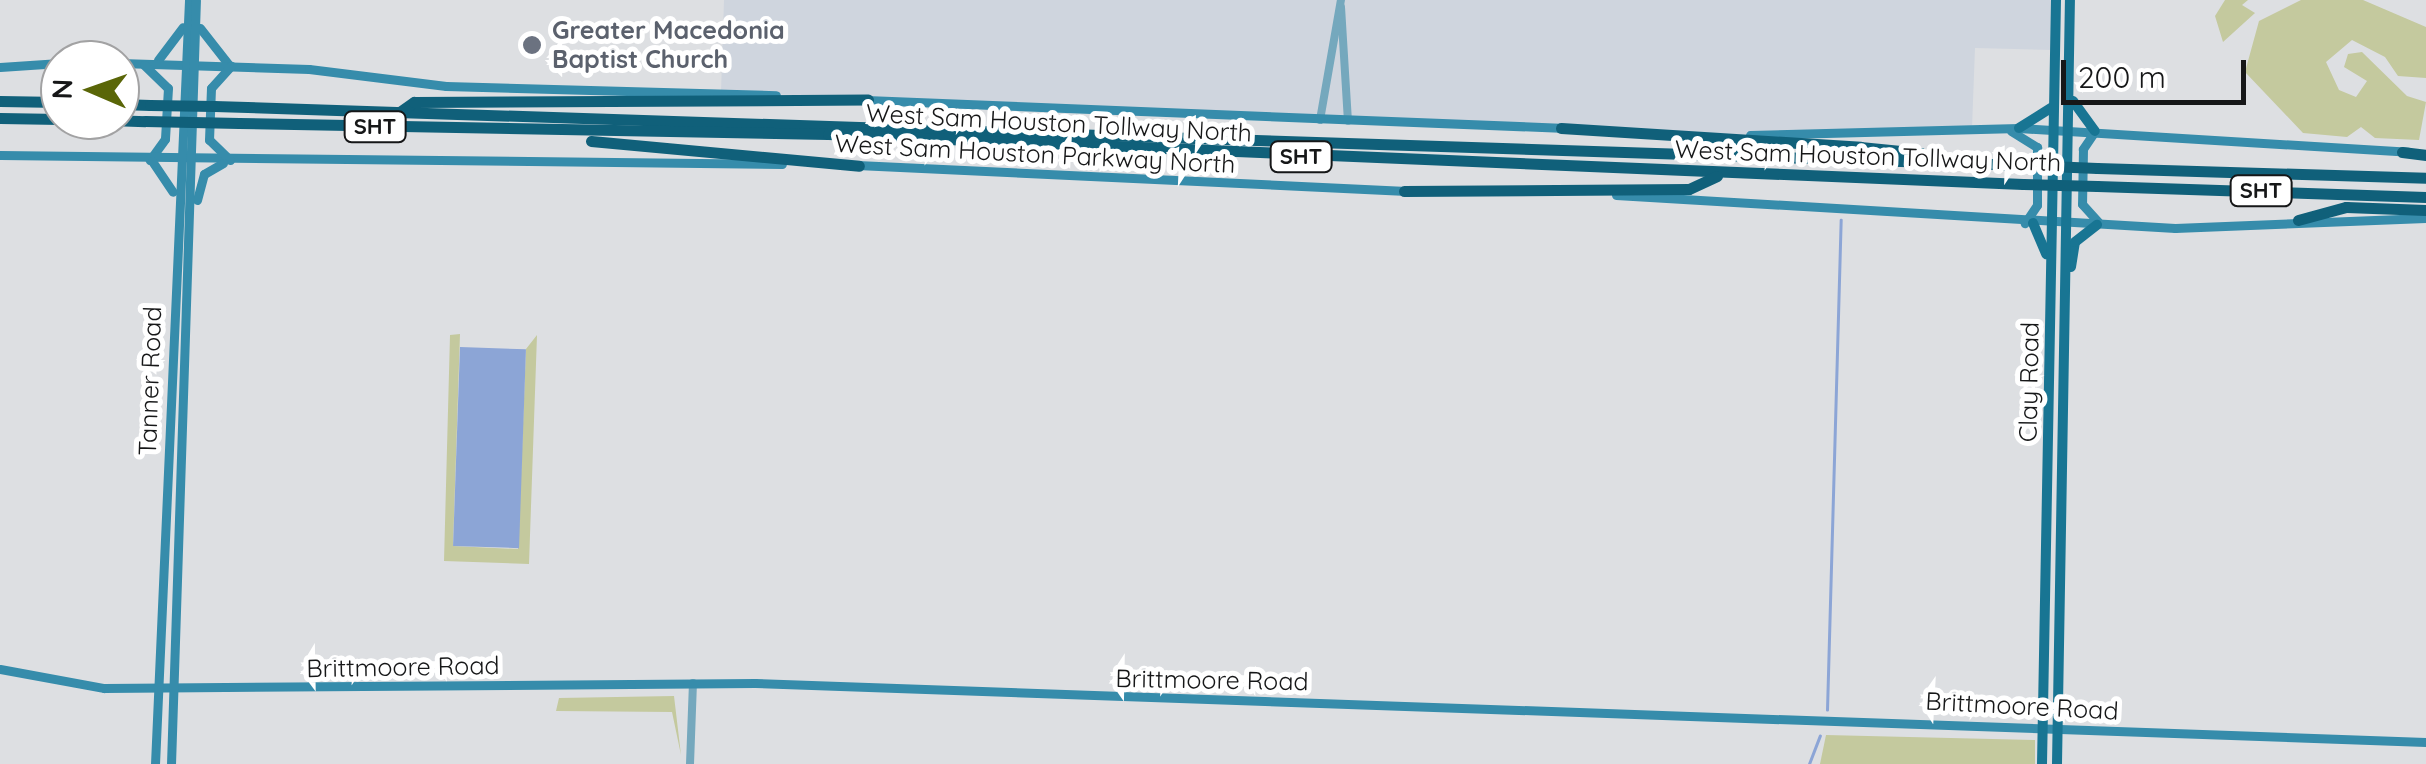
<!DOCTYPE html>
<html>
<head>
<meta charset="utf-8">
<style>
  body { margin:0 }
  #map { position:relative; width:2426px; height:764px; overflow:hidden; background:#dddfe2; font-family:Quicksand,sans-serif }
  div>[style] { position:absolute }
  .built>* { inset:0; background:#cfd5de }
  .green>* { inset:0; background:#c4c99e }
  .water>* { inset:0; background:#8ca5d6; transform-origin:0 0 }
  .stream>* { height:2.5px; margin:-1.25px; padding:0 1.25px; transform-origin:1.25px; border-radius:1.25px; background:#8ca5d6 }
  .tertiary>* { height:8px; margin:-4px; padding:0 4px; transform-origin:4px; border-radius:4px; background:#75a8bd }
  .secondary>* { height:9px; margin:-4.5px; padding:0 4.5px; transform-origin:4.5px; border-radius:4.5px; background:#368cab }
  .primary>* { height:10px; margin:-5px; padding:0 5px; transform-origin:5px; border-radius:5px; background:#187593 }
  .motorway>* { height:11px; margin:-5.5px; padding:0 5.5px; transform-origin:5.5px; border-radius:5.5px; background:#10607a }
  .motorway-bridge>* { height:11px; margin:-5.5px; padding:0 5.5px; transform-origin:5.5px; border-radius:5.5px; background:#10607a }
  .dots>* { width:28px; height:28px; translate:-50% -50%; box-sizing:border-box; border:5px solid #fff; border-radius:50% }
  span { translate:-50% -50%; white-space:nowrap; text-align:center; line-height:1.15; -webkit-text-stroke:10px #fff; paint-order:stroke }
  .shield-label span { padding:2px 8px; background:#fff; border:2px solid; border-radius:8px; -webkit-text-stroke-width:0 }
  .shield-label { font-size:22px; color:#161718; font-weight:700 }
  .worship-label { font-size:25px; color:#5b616d; font-weight:700 }
  .left { translate:0 -50%; text-align:left }
  .street-label { font-size:25px; color:#161718 }
  .north { position:absolute; left:40px; top:40px; width:100px; height:100px; box-sizing:border-box; background:#fff; border:2px solid #a2a2a3; border-radius:50%; rotate:272deg; font-size:28px; font-weight:700; line-height:40px; text-align:center; color:#161718 }
  .north::after { content:''; display:block; margin:auto; width:35px; height:45px; background:#5a6608; clip-path:polygon(50% 0,100% 100%,50% 72%,0 100%) }
  .scale { position:absolute; left:2061px; top:60px; width:185px; height:45px; box-sizing:border-box; border:5px solid #161718; border-top:0; padding-left:12px; font-size:30px; line-height:35px; white-space:nowrap; color:#161718; -webkit-text-stroke:8px #fff; paint-order:stroke }
</style>
</head>
<body>
<div id="map">
  <div class="built">
    <i style="clip-path:polygon(724px 0,2056px 0,2053px 50px,1975px 48px,1972px 128px,1787px 136px,721px 92px)"></i>
  </div>
  <div class="green">
    <i style="clip-path:polygon(2225px 0,2248px 0,2242px 5px,2255px 13px,2223px 42px,2215px 16px)"></i>
    <i style="clip-path:polygon(2363px 0,2426px 27px,2426px 78px,2398px 76px,2385px 57px,2352px 40px,2326px 62px,2339px 90px,2356px 97px,2367px 81px,2344px 67px,2348px 54px,2362px 52px,2407px 96px,2426px 102px,2419px 140px,2375px 138px,2361px 127px,2347px 137px,2303px 133px,2245px 72px,2259px 21px,2301px 0)"></i>
    <i style="clip-path:polygon(460px 334px,453px 546px,518px 549px,526px 349px,537px 335px,529px 564px,444px 561px,450px 335px)"></i>
    <i style="clip-path:polygon(674px 696px,681px 755px,672px 712px,556px 711px,559px 698px)"></i>
    <i style="clip-path:polygon(1826px 735px,2035px 740px,2035px 764px,1820px 764px)"></i>
  </div>
  <div class="water">
    <i style="left:460px;top:347px;width:66px;height:199px;rotate:2deg"></i>
  </div>
  <div class="stream">
    <i style="left:1827px;top:710px;width:490px;rotate:-88.4deg"></i>
    <i style="left:1809px;top:764px;width:30px;rotate:-69deg"></i>
  </div>
  <div class="tertiary">
    <i style="left:1341px;top:7px;width:114px;rotate:86.5deg"></i>
    <i style="left:1320px;top:120px;width:122px;rotate:-80.1deg"></i>
    <i style="left:690px;top:764px;width:81px;rotate:-87.9deg"></i>
  </div>
  <div class="secondary">
    <i style="left:200px;top:28px;width:47px;rotate:51.9deg"></i>
    <i style="left:158px;top:60px;width:41px;rotate:-52.9deg"></i>
    <i style="left:120px;top:63px;width:189px;rotate:1.8deg"></i>
    <i style="left:309px;top:69px;width:138px;rotate:7.1deg"></i>
    <i style="left:446px;top:86px;width:330px;rotate:1.6deg"></i>
    <i style="left:144px;top:65px;width:33px;rotate:44deg"></i>
    <i style="left:168px;top:88px;width:51px;rotate:93.4deg"></i>
    <i style="left:165px;top:139px;width:26px;rotate:126deg"></i>
    <i style="left:0;top:67px;width:60px;rotate:-3.8deg"></i>
    <i style="left:866px;top:100px;width:700px;rotate:2.29deg"></i>
    <i style="left:2011px;top:131px;width:31px;rotate:32deg"></i>
    <i style="left:2037px;top:147px;width:58px;rotate:90deg"></i>
    <i style="left:2037px;top:205px;width:22px;rotate:124deg"></i>
    <i style="left:2095px;top:131px;width:22px;rotate:124deg"></i>
    <i style="left:2083px;top:149px;width:55px;rotate:91deg"></i>
    <i style="left:2082px;top:204px;width:24px;rotate:48deg"></i>
    <i style="left:1750px;top:135px;width:269px;rotate:-1.5deg"></i>
    <i style="left:2019px;top:128px;width:390px;rotate:3.5deg"></i>
    <i style="left:0;top:155px;width:782px;rotate:0.66deg"></i>
    <i style="left:230px;top:160px;width:29px;rotate:-136deg"></i>
    <i style="left:209px;top:140px;width:52px;rotate:-87.8deg"></i>
    <i style="left:211px;top:88px;width:30px;rotate:-48deg"></i>
    <i style="left:152px;top:161px;width:37px;rotate:56deg"></i>
    <i style="left:857px;top:165px;width:550px;rotate:2.71deg"></i>
    <i style="left:1616px;top:195px;width:560px;rotate:3.38deg"></i>
    <i style="left:2175px;top:228px;width:251px;rotate:-2.3deg"></i>
    <i style="left:197px;top:200px;width:27px;rotate:-75deg"></i>
    <i style="left:204px;top:174px;width:22px;rotate:-30deg"></i>
    <i style="left:0;top:669px;width:106px;rotate:10.4deg"></i>
    <i style="left:104px;top:688px;width:651px;rotate:-0.44deg"></i>
    <i style="left:755px;top:683px;width:1672px;rotate:2.02deg"></i>
    <i style="left:155px;top:764px;width:765px;rotate:-87.45deg"></i>
    <i style="left:171px;top:764px;width:764px;rotate:-88.13deg"></i>
  </div>
  <div class="primary">
    <i style="left:2073px;top:101px;width:37px;rotate:54deg"></i>
    <i style="left:2019px;top:128px;width:38px;rotate:-32deg"></i>
    <i style="left:2033px;top:223px;width:34px;rotate:67deg"></i>
    <i style="left:2071px;top:267px;width:25px;rotate:-81deg"></i>
    <i style="left:2075px;top:242px;width:28px;rotate:-38deg"></i>
    <i style="left:2042px;top:764px;width:764px;rotate:-88.95deg"></i>
    <i style="left:2057px;top:764px;width:764px;rotate:-89.03deg"></i>
  </div>
  <div class="motorway">
    <i style="left:0;top:101px;width:60px;rotate:1deg"></i>
    <i style="left:120px;top:104px;width:30px;rotate:2deg"></i>
    <i style="left:214px;top:106px;width:1810px;rotate:1.87deg"></i>
    <i style="left:401px;top:111px;width:16px;rotate:-35deg"></i>
    <i style="left:414px;top:102px;width:454px;rotate:-0.3deg"></i>
    <i style="left:0;top:118px;width:60px;rotate:1deg"></i>
    <i style="left:110px;top:120px;width:35px;rotate:2deg"></i>
    <i style="left:239px;top:123px;width:589px;rotate:1.07deg"></i>
    <i style="left:828px;top:134px;width:1196px;rotate:2.4deg"></i>
    <i style="left:1561px;top:128px;width:300px;rotate:3.6deg"></i>
    <i style="left:1860px;top:147px;width:61px;rotate:5.6deg"></i>
    <i style="left:1921px;top:153px;width:14px;rotate:45deg"></i>
    <i style="left:591px;top:141px;width:269px;rotate:5.3deg"></i>
    <i style="left:2402px;top:152px;width:24px;rotate:7deg"></i>
    <i style="left:2097px;top:168px;width:329px;rotate:1.7deg"></i>
    <i style="left:2097px;top:186px;width:329px;rotate:1.9deg"></i>
    <i style="left:1404px;top:191px;width:285px;rotate:-0.4deg"></i>
    <i style="left:1689px;top:189px;width:31px;rotate:-25deg"></i>
    <i style="left:2298px;top:220px;width:50px;rotate:-15.2deg"></i>
    <i style="left:2346px;top:207px;width:80px;rotate:2.1deg"></i>
  </div>
  <div class="motorway-bridge">
    <i style="left:150px;top:105px;width:64px;rotate:0.9deg"></i>
    <i style="left:145px;top:121px;width:94px;rotate:1.2deg"></i>
    <i style="left:2023px;top:165px;width:74px;rotate:2.3deg"></i>
    <i style="left:2023px;top:184px;width:74px;rotate:1.5deg"></i>
  </div>
  <div class="dots">
    <i style="left:532px;top:45px;background:#6b7280"></i>
  </div>
  <div class="shield-label">
    <span style="left:375px;top:127px">SHT</span>
    <span style="left:1301px;top:157px">SHT</span>
    <span style="left:2261px;top:191px">SHT</span>
  </div>
  <div class="worship-label">
    <span class="left" style="left:552px;top:45px">Greater Macedonia<br>Baptist Church</span>
  </div>
  <div class="street-label">
    <span style="left:1059px;top:123px;rotate:3deg">West Sam Houston Tollway North</span>
    <span style="left:1035px;top:154px;rotate:3deg">West Sam Houston Parkway North</span>
    <span style="left:1868px;top:156px;rotate:2deg">West Sam Houston Tollway North</span>
    <span style="left:150px;top:381px;rotate:-88deg">Tanner Road</span>
    <span style="left:2029px;top:382px;rotate:-89deg">Clay Road</span>
    <span style="left:403px;top:667px;rotate:-1deg">Brittmoore Road</span>
    <span style="left:1212px;top:680px;rotate:1deg">Brittmoore Road</span>
    <span style="left:2022px;top:706px;rotate:3deg">Brittmoore Road</span>
  </div>
  <div class="north">N</div>
  <div class="scale">200 m</div>
</div>
</body>
</html>
